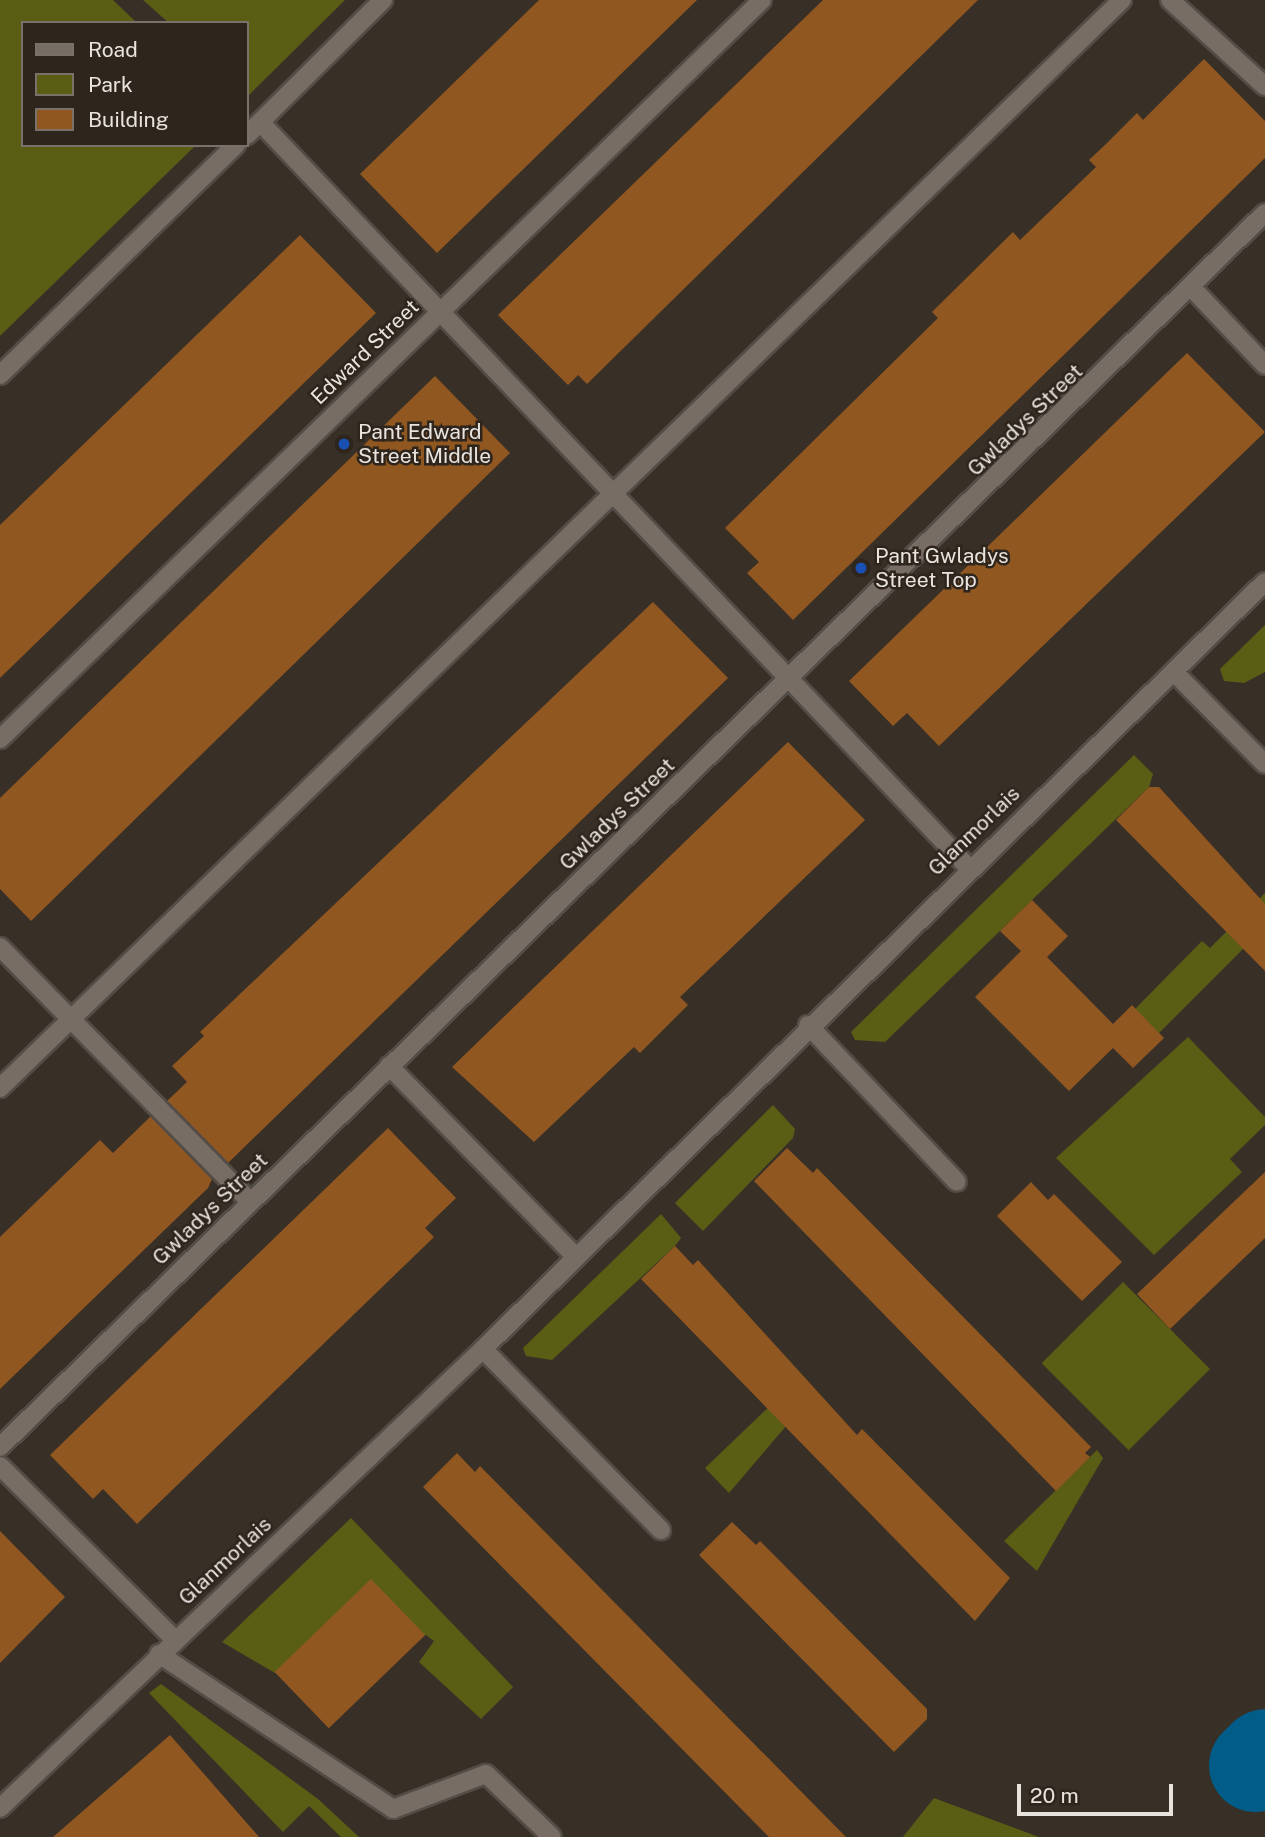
<!DOCTYPE html>
<html>
<head>
<meta charset="utf-8">
<style>
  body { margin:0 }
  #map { position:relative; width:1265px; height:1837px; overflow:hidden; background:#382f27; font-family:"Public Sans",sans-serif }
  div>[style] { position:absolute }
  .green>* { inset:0; background:#5a5e14; transform-origin:0 0 }
  .river>* { height:93px; margin:-46.5px; padding:0 46.5px; transform-origin:46.5px; border-radius:46.5px; background:#015c88 }
  .building>* { inset:0; background:#915721; transform-origin:0 0 }
  .roads { filter:drop-shadow(2px 0 #544c46) drop-shadow(-2px 0 #544c46) drop-shadow(0 2px #544c46) drop-shadow(0 -2px #544c46) }
  .lane>* { height:18px; margin:-9px; padding:0 9px; transform-origin:9px; border-radius:9px; background:#786d64 }
  .street>* { height:18px; margin:-9px; padding:0 9px; transform-origin:9px; border-radius:9px; background:#786d64 }
  .dots>* { width:19px; height:19px; translate:-50% -50%; box-sizing:border-box; border:4px solid #2e251d; border-radius:50% }
  span { translate:-50% -50%; white-space:nowrap; text-align:center; line-height:1.15; -webkit-text-stroke:5px #2e251d; paint-order:stroke }
  .street-label { font-size:21px; color:#e9e3de }
  .poi-label { font-size:21px; color:#e9e3de }
  .left { translate:0 -50%; text-align:left }
  .legend { position:absolute; left:21px; top:21px; width:228px; height:126px; box-sizing:border-box; background:#2e251d; border:2px solid #79716a; margin:0; padding:9px 12px; list-style:none; font-size:21px; color:#e9e3de }
  .legend li { display:flex; align-items:center; gap:14px; height:35px }
  .legend b { width:35px; border:2px solid #79716a }
  .scale { position:absolute; left:1017px; top:1784px; width:156px; height:32px; box-sizing:border-box; border:4px solid #e9e3de; border-top:0; padding-left:9px; font-size:21px; line-height:24px; white-space:nowrap; color:#e9e3de; -webkit-text-stroke:5px #2e251d; paint-order:stroke }
</style>
</head>
<body>
<div id="map">
  <div class="green">
    <i style="clip-path:polygon(0 0,113px 0,137px 23px,23px 23px,23px 145px,196px 145px,0 336px)"></i>
    <i style="clip-path:polygon(143px 0,345px 0,249px 95px,247px 23px,169px 23px)"></i>
    <i style="clip-path:polygon(1265px 625px,1265px 672px,1244px 683px,1224px 681px,1220px 669px)"></i>
    <i style="clip-path:polygon(1134px 755px,1153px 774px,1149px 787px,885px 1042px,855px 1040px,851px 1032px)"></i>
    <i style="clip-path:polygon(1265px 893px,1265px 927px,1159px 1033px,1135px 1009px,1202px 941px,1210px 948px)"></i>
    <i style="clip-path:polygon(1188px 1037px,1265px 1117px,1265px 1125px,1230px 1159px,1242px 1172px,1154px 1255px,1056px 1158px)"></i>
    <i style="clip-path:polygon(773px 1105px,795px 1129px,793px 1138px,703px 1231px,675px 1203px)"></i>
    <i style="clip-path:polygon(661px 1214px,681px 1238px,675px 1246px,552px 1360px,526px 1356px,523px 1348px)"></i>
    <i style="left:1123px;top:1282px;width:123px;height:115px;rotate:45deg"></i>
    <i style="clip-path:polygon(801px 1376px,793px 1418px,729px 1493px,705px 1468px)"></i>
    <i style="clip-path:polygon(1097px 1450px,1103px 1458px,1037px 1571px,1004px 1541px)"></i>
    <i style="clip-path:polygon(351px 1518px,513px 1687px,481px 1719px,419px 1662px,434px 1641px,426px 1635px,275px 1673px,222px 1642px)"></i>
    <i style="clip-path:polygon(161px 1684px,318px 1799px,359px 1837px,341px 1837px,309px 1806px,283px 1832px,149px 1693px)"></i>
    <i style="clip-path:polygon(934px 1798px,1039px 1837px,903px 1837px)"></i>
  </div>
  <div class="river">
    <i style="left:1255px;top:1765px;width:14px;rotate:-45deg"></i>
  </div>
  <div class="building">
    <i style="clip-path:polygon(539px 0,697px 0,437px 253px,360px 174px)"></i>
    <i style="clip-path:polygon(823px 0,978px 0,587px 384px,578px 375px,568px 385px,498px 315px)"></i>
    <i style="clip-path:polygon(1204px 59px,1265px 121px,1265px 158px,793px 620px,747px 573px,759px 562px,725px 528px,938px 318px,932px 312px,1013px 232px,1020px 240px,1096px 167px,1089px 160px,1107px 143px,1137px 113px,1143px 120px)"></i>
    <i style="clip-path:polygon(300px 235px,376px 313px,0 678px,0 525px)"></i>
    <i style="clip-path:polygon(1187px 353px,1265px 432px,939px 746px,907px 713px,893px 726px,849px 681px)"></i>
    <i style="clip-path:polygon(435px 376px,510px 453px,31px 921px,0 889px,0 798px)"></i>
    <i style="clip-path:polygon(653px 602px,728px 678px,228px 1163px,167px 1101px,187px 1082px,172px 1066px,204px 1036px,200px 1032px)"></i>
    <i style="clip-path:polygon(788px 742px,865px 820px,680px 997px,688px 1005px,640px 1053px,634px 1047px,534px 1142px,452px 1067px)"></i>
    <i style="clip-path:polygon(1149px 787px,1159px 787px,1265px 904px,1265px 971px,1116px 820px)"></i>
    <i style="clip-path:polygon(1032px 900px,1068px 936px,1047px 957px,1113px 1024px,1132px 1005px,1164px 1038px,1133px 1068px,1113px 1048px,1069px 1091px,975px 997px,1021px 951px,1000px 931px)"></i>
    <i style="clip-path:polygon(151px 1116px,212px 1179px,208px 1188px,0 1389px,0 1237px,100px 1140px,113px 1153px)"></i>
    <i style="clip-path:polygon(388px 1128px,456px 1198px,425px 1228px,434px 1237px,137px 1524px,103px 1489px,93px 1499px,50px 1455px)"></i>
    <i style="clip-path:polygon(787px 1148px,813px 1173px,817px 1168px,1091px 1447px,1085px 1453px,1090px 1457px,1056px 1491px,754px 1181px)"></i>
    <i style="clip-path:polygon(1265px 1172px,1265px 1238px,1170px 1329px,1137px 1294px)"></i>
    <i style="clip-path:polygon(1031px 1182px,1048px 1200px,1054px 1194px,1122px 1262px,1082px 1301px,997px 1216px)"></i>
    <i style="clip-path:polygon(675px 1246px,693px 1265px,698px 1260px,857px 1435px,862px 1429px,1010px 1578px,975px 1621px,641px 1279px)"></i>
    <i style="clip-path:polygon(457px 1453px,475px 1472px,480px 1466px,846px 1837px,769px 1837px,423px 1487px)"></i>
    <i style="clip-path:polygon(732px 1522px,756px 1545px,760px 1541px,927px 1709px,927px 1719px,894px 1752px,699px 1555px)"></i>
    <i style="clip-path:polygon(0 1531px,65px 1597px,0 1663px)"></i>
    <i style="left:371px;top:1579px;width:78px;height:134px;rotate:46deg"></i>
    <i style="clip-path:polygon(170px 1735px,259px 1837px,53px 1837px,107px 1790px)"></i>
  </div>
  <div class="roads">
    <div class="lane">
      <i style="left:1170px;top:0;width:128px;rotate:42.2deg"></i>
      <i style="left:247px;top:135px;width:192px;rotate:-44.8deg"></i>
      <i style="left:0;top:375px;width:330px;rotate:-44.3deg"></i>
      <i style="left:0;top:1088px;width:1563px;rotate:-44.12deg"></i>
      <i style="left:159px;top:1654px;width:281px;rotate:33.5deg"></i>
      <i style="left:393px;top:1809px;width:99px;rotate:-20.6deg"></i>
      <i style="left:486px;top:1774px;width:91px;rotate:43.7deg"></i>
    </div>
    <div class="street">
      <i style="left:260px;top:122px;width:1028px;rotate:46.46deg"></i>
      <i style="left:1193px;top:289px;width:105px;rotate:46.5deg"></i>
      <i style="left:1174px;top:672px;width:129px;rotate:45.3deg"></i>
      <i style="left:0;top:739px;width:1061px;rotate:-44.12deg"></i>
      <i style="left:0;top:947px;width:356px;rotate:45.5deg"></i>
      <i style="left:808px;top:1025px;width:216px;rotate:46.5deg"></i>
      <i style="left:389px;top:1066px;width:263px;rotate:45.6deg"></i>
      <i style="left:483px;top:1349px;width:254px;rotate:45.5deg"></i>
      <i style="left:0;top:1447px;width:1767px;rotate:-44.29deg"></i>
      <i style="left:0;top:1466px;width:245px;rotate:44.8deg"></i>
      <i style="left:0;top:1808px;width:666px;rotate:-43.54deg"></i>
      <i style="left:483px;top:1349px;width:1095px;rotate:-44.45deg"></i>
    </div>
  </div>
  <div class="dots">
    <i style="left:344px;top:444px;background:#1a4fb4"></i>
    <i style="left:861px;top:568px;background:#1a4fb4"></i>
  </div>
  <div class="street-label">
    <span style="left:365px;top:352px;rotate:-44deg">Edward Street</span>
    <span style="left:1025px;top:420px;rotate:-44deg">Gwladys Street</span>
    <span style="left:617px;top:814px;rotate:-44deg">Gwladys Street</span>
    <span style="left:974px;top:831px;rotate:-44deg">Glanmorlais</span>
    <span style="left:210px;top:1209px;rotate:-44deg">Gwladys Street</span>
    <span style="left:225px;top:1561px;rotate:-43deg">Glanmorlais</span>
  </div>
  <div class="poi-label">
    <span class="left" style="left:358px;top:444px">Pant Edward<br>Street Middle</span>
    <span class="left" style="left:875px;top:568px">Pant Gwladys<br>Street Top</span>
  </div>
  <ul class="legend">
  <li><b style="height:9px;background:#786d64"></b>Road</li>
  <li><b style="height:19px;background:#5a5e14"></b>Park</li>
  <li><b style="height:19px;background:#915721"></b>Building</li>
  </ul>
  <div class="scale">20 m</div>
</div>
</body>
</html>
